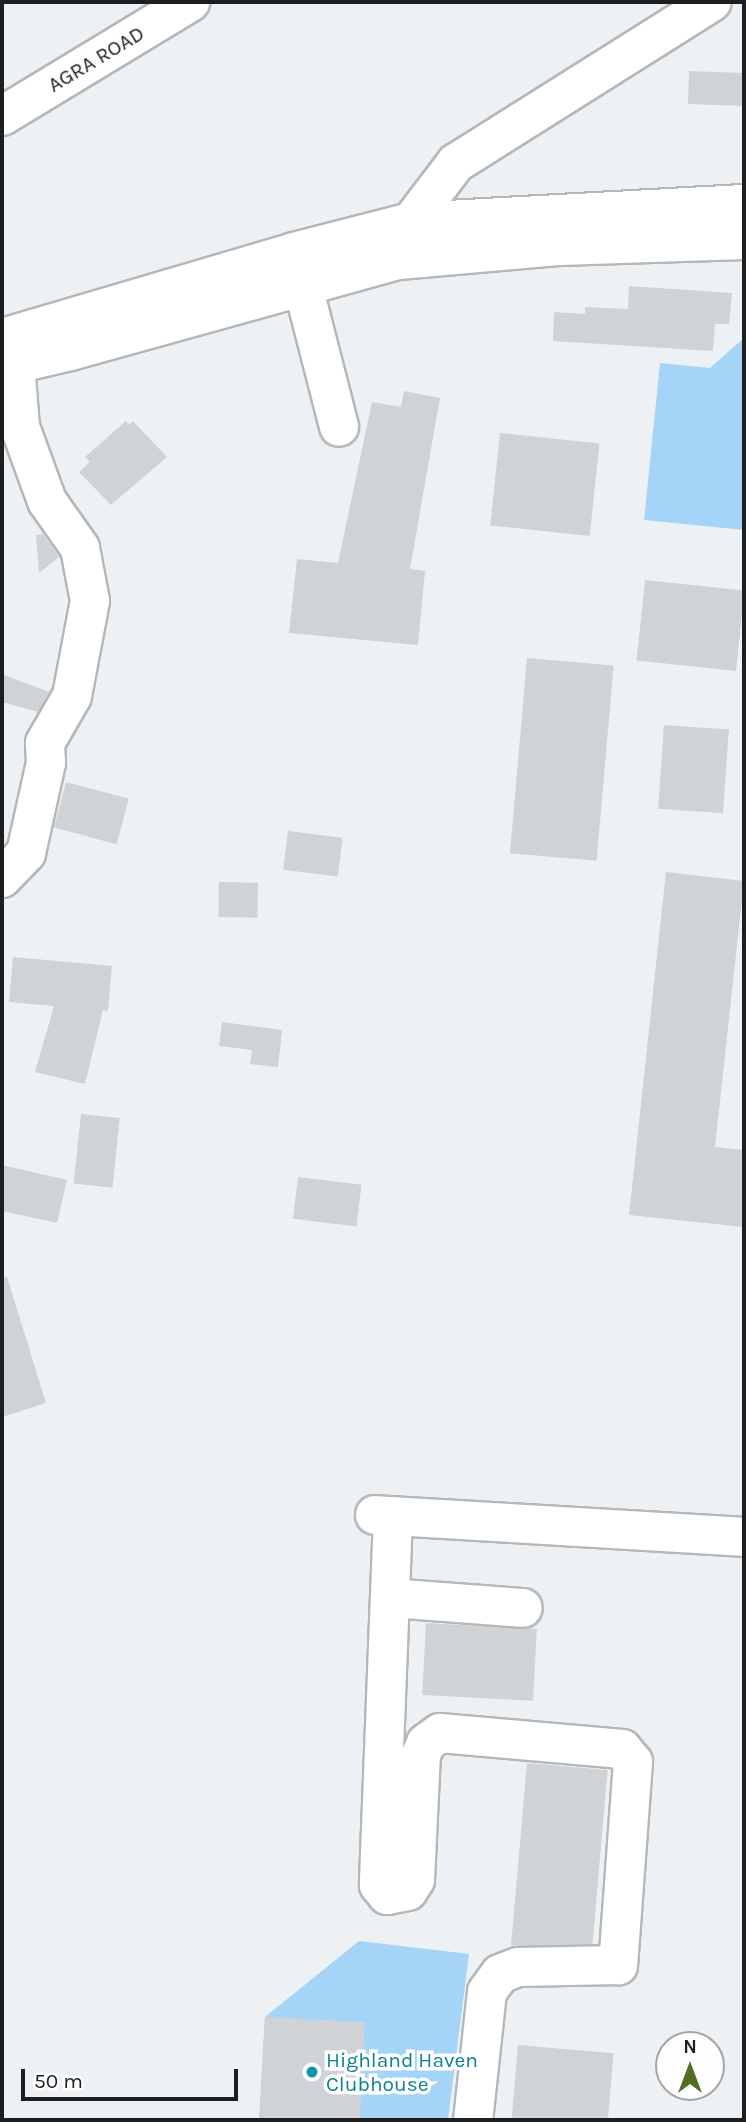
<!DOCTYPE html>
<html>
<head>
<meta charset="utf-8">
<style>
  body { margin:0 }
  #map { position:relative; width:746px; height:2122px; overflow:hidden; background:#eef1f4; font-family:Karla,sans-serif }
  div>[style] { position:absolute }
  .green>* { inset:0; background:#a4d4f8 }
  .building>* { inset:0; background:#d0d3d6; transform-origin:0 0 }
  .roads { filter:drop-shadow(2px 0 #b4b8ba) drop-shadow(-2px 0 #b4b8ba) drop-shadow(0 2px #b4b8ba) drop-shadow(0 -2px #b4b8ba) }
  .minor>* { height:38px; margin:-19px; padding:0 19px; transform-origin:19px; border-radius:19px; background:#fff }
  .highway>* { height:38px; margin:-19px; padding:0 19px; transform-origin:19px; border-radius:19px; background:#fff }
  .dots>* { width:19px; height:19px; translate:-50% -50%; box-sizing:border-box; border:4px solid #fefeff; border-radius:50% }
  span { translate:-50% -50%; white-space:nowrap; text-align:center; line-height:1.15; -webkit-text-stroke:7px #fefeff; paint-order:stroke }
  .street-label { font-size:21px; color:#1d1e1f }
  .culture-label { font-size:21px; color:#0d838f }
  .left { translate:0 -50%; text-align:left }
  .frame { position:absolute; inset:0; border:4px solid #1d1e1f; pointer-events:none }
  .north { position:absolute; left:655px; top:2031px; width:70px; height:70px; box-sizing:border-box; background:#fefeff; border:2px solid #a4a4a5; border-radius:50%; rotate:0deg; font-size:19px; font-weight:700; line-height:28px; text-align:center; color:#1d1e1f }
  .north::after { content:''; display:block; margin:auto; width:24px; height:32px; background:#516e23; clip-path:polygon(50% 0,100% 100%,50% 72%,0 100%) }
  .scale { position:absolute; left:21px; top:2069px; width:217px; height:32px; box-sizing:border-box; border:4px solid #1d1e1f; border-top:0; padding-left:9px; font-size:21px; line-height:24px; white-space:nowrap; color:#1d1e1f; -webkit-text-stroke:5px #fefeff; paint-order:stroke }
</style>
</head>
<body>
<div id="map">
  <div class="green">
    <i style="clip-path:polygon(744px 338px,744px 530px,644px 520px,660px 363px,710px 368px)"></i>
    <i style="clip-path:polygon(359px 1941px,469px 1954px,448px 2120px,259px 2120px,265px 2017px)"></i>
  </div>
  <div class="building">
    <i style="left:689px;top:71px;width:55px;height:33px;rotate:2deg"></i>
    <i style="clip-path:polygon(629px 286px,732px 293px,729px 324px,715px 324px,713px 351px,553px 341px,554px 312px,585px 314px,585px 307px,628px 309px)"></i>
    <i style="clip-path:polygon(404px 391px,440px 398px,410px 569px,425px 571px,418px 645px,289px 633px,297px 559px,338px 563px,372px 402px,401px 407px)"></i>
    <i style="clip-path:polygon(126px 421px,129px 425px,133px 421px,167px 457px,111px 505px,79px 472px,90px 462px,85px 457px)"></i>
    <i style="left:500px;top:433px;width:100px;height:93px;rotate:6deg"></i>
    <i style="clip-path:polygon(43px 534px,59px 557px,39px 573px,36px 535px)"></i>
    <i style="left:645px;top:580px;width:100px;height:81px;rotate:6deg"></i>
    <i style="left:527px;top:658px;width:87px;height:196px;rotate:5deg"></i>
    <i style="clip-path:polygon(2px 674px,49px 692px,38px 712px,2px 702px)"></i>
    <i style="left:664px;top:725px;width:65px;height:84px;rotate:4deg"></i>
    <i style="left:66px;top:782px;width:65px;height:47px;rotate:15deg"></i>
    <i style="left:288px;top:831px;width:55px;height:39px;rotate:7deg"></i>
    <i style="clip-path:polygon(666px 872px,744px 881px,715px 1147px,744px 1150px,744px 1227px,629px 1215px)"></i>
    <i style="left:219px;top:882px;width:39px;height:35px;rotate:1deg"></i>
    <i style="clip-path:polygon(13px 957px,112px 966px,108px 1011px,103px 1010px,85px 1084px,35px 1072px,54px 1006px,9px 1002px)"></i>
    <i style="clip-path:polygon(222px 1022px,282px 1030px,278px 1067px,250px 1064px,252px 1050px,219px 1046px)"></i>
    <i style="left:81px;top:1114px;width:39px;height:70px;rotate:6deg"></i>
    <i style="clip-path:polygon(2px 1165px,67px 1180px,57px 1223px,2px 1211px)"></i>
    <i style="left:298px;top:1177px;width:64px;height:42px;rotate:7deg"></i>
    <i style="clip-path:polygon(7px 1277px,46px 1403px,2px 1417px,2px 1278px)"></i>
    <i style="left:426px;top:1623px;width:111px;height:72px;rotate:3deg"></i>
    <i style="left:527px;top:1763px;width:81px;height:183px;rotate:5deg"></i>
    <i style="left:265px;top:2017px;width:100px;height:103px;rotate:3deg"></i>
    <i style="left:518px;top:2045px;width:96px;height:75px;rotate:5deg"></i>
  </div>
  <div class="roads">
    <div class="minor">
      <i style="left:411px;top:222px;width:74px;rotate:-52.7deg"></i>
      <i style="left:456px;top:163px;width:302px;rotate:-32.2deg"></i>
      <i style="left:297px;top:263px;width:169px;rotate:75.6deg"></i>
      <i style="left:2px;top:342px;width:6px;rotate:-51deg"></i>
      <i style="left:6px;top:337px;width:300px;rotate:-16.4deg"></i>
      <i style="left:294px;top:252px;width:121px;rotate:-14.4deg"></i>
      <i style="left:411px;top:222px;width:333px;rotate:-3.1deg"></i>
      <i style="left:2px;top:361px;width:13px;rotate:13deg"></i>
      <i style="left:15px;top:364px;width:57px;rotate:-13.3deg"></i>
      <i style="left:70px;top:351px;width:341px;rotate:-15.5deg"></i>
      <i style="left:399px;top:260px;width:162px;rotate:-5deg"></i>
      <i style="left:560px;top:246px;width:184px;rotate:-1.9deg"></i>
      <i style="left:2px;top:878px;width:35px;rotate:-46deg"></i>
      <i style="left:26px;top:853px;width:92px;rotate:-77.5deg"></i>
      <i style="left:46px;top:763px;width:20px;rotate:-93deg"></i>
      <i style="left:45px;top:743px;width:54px;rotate:-60.1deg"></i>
      <i style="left:72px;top:696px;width:97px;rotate:-79.3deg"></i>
      <i style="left:90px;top:601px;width:54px;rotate:-100.7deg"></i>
      <i style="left:80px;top:548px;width:57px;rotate:-125.1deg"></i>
      <i style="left:47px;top:501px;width:79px;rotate:-110deg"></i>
      <i style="left:20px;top:427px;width:63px;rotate:-94.5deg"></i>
      <i style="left:15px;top:364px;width:26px;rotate:-108deg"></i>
      <i style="left:375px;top:1515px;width:370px;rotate:3.4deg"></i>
      <i style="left:393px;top:1516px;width:369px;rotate:92.2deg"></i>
      <i style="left:379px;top:1885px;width:13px;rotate:51deg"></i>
      <i style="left:387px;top:1895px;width:21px;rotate:-11deg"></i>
      <i style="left:408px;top:1891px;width:13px;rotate:-58deg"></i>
      <i style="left:415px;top:1880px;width:125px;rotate:-87.3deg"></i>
      <i style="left:421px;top:1755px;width:13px;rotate:-67deg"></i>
      <i style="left:426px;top:1743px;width:17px;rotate:-36deg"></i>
      <i style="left:440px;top:1733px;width:183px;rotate:5deg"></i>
      <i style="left:622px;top:1749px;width:17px;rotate:50deg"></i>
      <i style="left:633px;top:1762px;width:204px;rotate:94.2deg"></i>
      <i style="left:618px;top:1965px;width:100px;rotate:178.9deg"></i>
      <i style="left:518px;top:1967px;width:19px;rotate:159deg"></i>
      <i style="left:500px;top:1974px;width:22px;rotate:126deg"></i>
      <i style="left:487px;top:1992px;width:129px;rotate:96.2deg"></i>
      <i style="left:391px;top:1598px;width:132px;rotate:4.3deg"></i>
    </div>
    <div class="highway">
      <i style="left:2px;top:116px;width:220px;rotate:-31.2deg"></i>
    </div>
  </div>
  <div class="dots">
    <i style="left:312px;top:2072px;background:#0f9aa8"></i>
  </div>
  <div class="street-label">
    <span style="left:96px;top:59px;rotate:-31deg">AGRA ROAD</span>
  </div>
  <div class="culture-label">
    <span class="left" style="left:326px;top:2072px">Highland Haven<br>Clubhouse</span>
  </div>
  <div class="frame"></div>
  <div class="north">N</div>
  <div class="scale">50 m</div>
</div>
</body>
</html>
